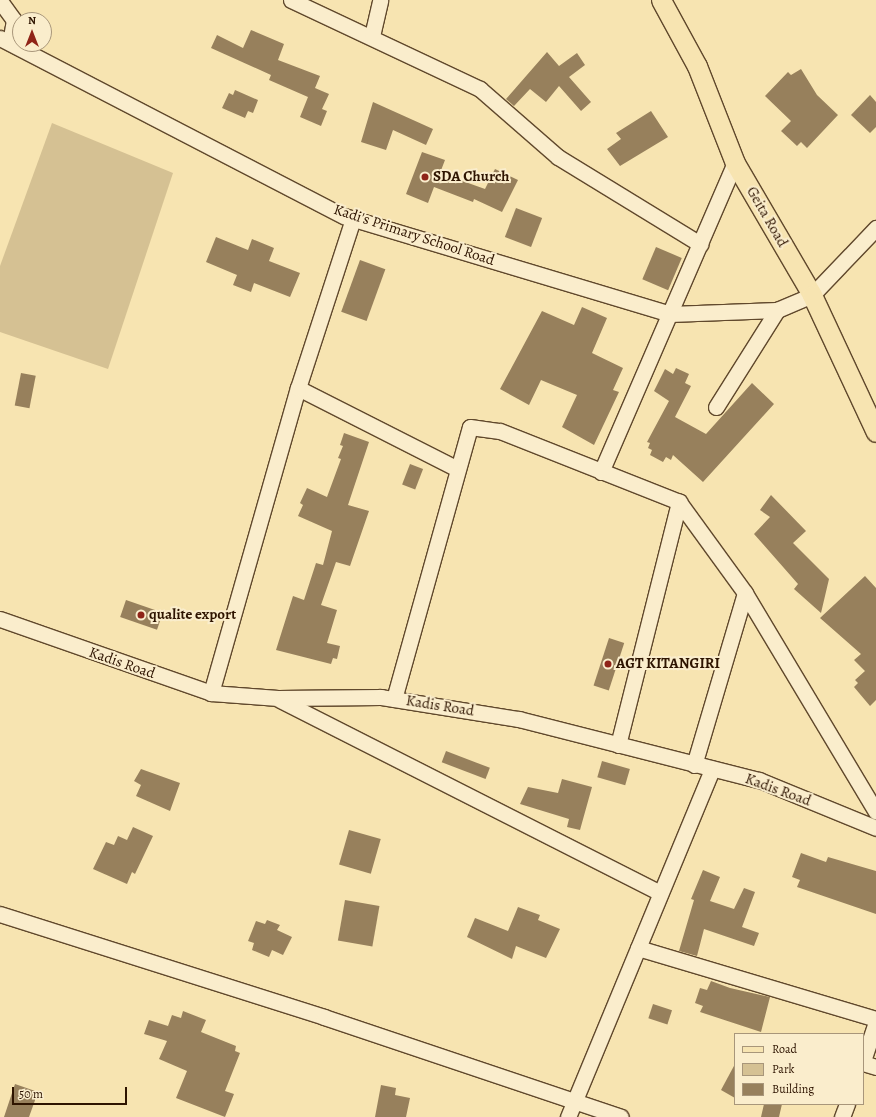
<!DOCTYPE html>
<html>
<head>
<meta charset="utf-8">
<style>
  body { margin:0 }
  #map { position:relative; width:876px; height:1117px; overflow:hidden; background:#f7e4b1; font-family:Alegreya,serif }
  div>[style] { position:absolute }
  .green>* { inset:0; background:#d5c193 }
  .building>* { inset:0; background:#97805c; transform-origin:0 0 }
  .roads { filter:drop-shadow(1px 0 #60482c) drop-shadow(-1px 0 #60482c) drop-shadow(0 1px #60482c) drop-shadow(0 -1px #60482c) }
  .minor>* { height:15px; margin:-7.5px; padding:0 7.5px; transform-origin:7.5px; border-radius:7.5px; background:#faedcc }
  .major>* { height:19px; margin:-9.5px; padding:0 9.5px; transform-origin:9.5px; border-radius:9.5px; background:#f7e4b1 }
  .dots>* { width:11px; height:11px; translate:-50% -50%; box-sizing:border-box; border:2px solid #faedcc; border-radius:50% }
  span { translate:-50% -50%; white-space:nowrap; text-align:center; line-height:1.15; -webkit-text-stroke:4px #faedcc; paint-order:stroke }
  .poi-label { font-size:15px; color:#2e1400; font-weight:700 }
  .left { translate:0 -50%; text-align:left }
  .street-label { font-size:15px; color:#2e1400 }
  .legend { position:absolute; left:734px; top:1033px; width:130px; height:72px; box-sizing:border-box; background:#faedcc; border:1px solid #a8967a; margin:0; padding:5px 7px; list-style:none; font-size:12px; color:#2e1400 }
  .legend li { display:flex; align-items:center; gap:8px; height:20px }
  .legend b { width:20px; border:1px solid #a8967a }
  .north { position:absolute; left:12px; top:12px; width:40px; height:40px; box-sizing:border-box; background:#faedcc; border:1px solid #a8967a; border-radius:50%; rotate:0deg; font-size:11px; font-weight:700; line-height:16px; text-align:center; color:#2e1400 }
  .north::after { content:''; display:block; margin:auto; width:14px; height:18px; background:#8f2418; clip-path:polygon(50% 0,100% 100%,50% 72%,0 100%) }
  .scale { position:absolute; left:12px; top:1087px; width:115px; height:18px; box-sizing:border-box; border:2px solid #2e1400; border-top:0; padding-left:5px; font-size:12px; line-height:14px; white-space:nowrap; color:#2e1400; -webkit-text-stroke:3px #faedcc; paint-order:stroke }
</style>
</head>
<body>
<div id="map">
  <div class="green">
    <i style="clip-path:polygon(52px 123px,173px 173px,108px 369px,0 332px,0 266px)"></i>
  </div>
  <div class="building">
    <i style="clip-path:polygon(251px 30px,284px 44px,278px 60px,320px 76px,315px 88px,329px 94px,322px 109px,327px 111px,321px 126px,300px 117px,308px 97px,269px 80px,271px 75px,211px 48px,217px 35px,243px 48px)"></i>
    <i style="clip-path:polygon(547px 52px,559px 66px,577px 53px,585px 65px,569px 77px,591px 102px,581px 111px,559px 86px,546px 102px,530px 89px,514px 106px,506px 99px)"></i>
    <i style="clip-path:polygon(801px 69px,817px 95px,838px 115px,807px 148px,801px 142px,797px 146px,781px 131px,791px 121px,765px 96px,788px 72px,791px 75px)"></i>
    <i style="clip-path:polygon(235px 90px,258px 100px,253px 113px,248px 111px,245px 118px,222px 108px,229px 93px,233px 95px)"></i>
    <i style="clip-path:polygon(870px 95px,876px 102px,876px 127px,870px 133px,851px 115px)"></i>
    <i style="clip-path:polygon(373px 102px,433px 129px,426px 145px,393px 130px,386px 150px,361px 142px)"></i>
    <i style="clip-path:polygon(651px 111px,668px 137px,620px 166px,607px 149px,621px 139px,616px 133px)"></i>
    <i style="clip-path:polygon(422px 152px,445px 160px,440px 173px,485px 189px,495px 169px,518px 180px,502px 212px,474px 199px,473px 202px,434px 187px,428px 203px,406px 194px)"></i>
    <i style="left:516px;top:208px;width:28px;height:31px;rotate:21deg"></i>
    <i style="clip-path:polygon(216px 237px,248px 250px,252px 239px,274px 248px,269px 261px,300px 273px,290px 297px,254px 283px,251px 292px,233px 285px,237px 275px,206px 262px)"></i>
    <i style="left:656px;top:247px;width:28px;height:35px;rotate:23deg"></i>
    <i style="left:360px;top:260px;width:27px;height:55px;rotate:20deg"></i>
    <i style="clip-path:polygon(582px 307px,607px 318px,592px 353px,623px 368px,613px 390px,619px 392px,594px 445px,562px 427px,577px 395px,541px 380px,529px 405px,500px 389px,542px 311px,574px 325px)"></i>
    <i style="clip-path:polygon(676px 368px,689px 374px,685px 383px,691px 386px,675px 417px,706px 434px,752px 383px,774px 404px,703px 482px,673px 455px,671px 460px,666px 457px,663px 462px,650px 455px,652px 450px,648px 448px,650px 443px,647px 442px,669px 401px,654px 391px,665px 369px,673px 374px)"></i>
    <i style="left:21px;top:373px;width:15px;height:33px;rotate:11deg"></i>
    <i style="clip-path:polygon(344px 433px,369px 442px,348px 505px,369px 511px,350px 566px,336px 562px,321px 605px,337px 610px,327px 643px,340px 646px,337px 659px,333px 658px,331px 664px,276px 650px,293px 596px,304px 600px,316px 563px,323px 565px,332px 531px,298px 516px,303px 505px,300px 503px,307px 488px,327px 497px,341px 459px,338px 458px,343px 446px,340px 445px)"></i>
    <i style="left:410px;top:464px;width:14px;height:22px;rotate:21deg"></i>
    <i style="clip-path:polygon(771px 495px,806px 531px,793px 543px,829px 579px,821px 613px,794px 589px,798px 584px,754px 534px,770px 517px,760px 510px)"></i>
    <i style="clip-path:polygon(865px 576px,876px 588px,876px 700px,870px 706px,854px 687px,858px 683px,855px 680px,865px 671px,854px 660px,861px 654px,820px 618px)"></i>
    <i style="left:126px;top:600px;width:39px;height:18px;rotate:19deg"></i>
    <i style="left:609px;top:638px;width:16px;height:50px;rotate:18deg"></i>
    <i style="left:446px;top:751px;width:47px;height:12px;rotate:21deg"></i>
    <i style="left:602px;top:761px;width:29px;height:17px;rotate:16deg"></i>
    <i style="clip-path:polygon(141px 769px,180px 783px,170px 811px,136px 796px,141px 785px,134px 781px)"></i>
    <i style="clip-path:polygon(562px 779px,592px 787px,580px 830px,567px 827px,569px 819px,520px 804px,528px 787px,558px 793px)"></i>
    <i style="clip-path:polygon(133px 827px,153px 836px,135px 874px,132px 872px,127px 884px,93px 869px,106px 842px,114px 845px,118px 836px,127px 840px)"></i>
    <i style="left:349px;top:830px;width:33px;height:36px;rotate:16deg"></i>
    <i style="clip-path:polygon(801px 853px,826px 862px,828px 857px,876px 871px,876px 914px,797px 887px,800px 880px,792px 877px)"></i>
    <i style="clip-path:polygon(703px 870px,720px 877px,710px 901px,734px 909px,744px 888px,755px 892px,742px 927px,759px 933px,754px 946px,704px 929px,697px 956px,679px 951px,694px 900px,691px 899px)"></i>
    <i style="left:345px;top:900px;width:35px;height:41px;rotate:10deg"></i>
    <i style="clip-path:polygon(518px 907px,540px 915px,538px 920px,560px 929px,546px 958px,516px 946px,512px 959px,467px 937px,475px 918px,508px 931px)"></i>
    <i style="clip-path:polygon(267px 920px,280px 925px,277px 930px,292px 937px,283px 955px,272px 950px,269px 957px,252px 950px,254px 943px,248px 941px,256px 921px,265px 924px)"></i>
    <i style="clip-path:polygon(711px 981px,730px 988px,770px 997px,761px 1032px,700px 1012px,703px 1006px,695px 1003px,700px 988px,707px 990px)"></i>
    <i style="left:653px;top:1004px;width:20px;height:15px;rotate:18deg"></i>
    <i style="clip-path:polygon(183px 1011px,206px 1020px,201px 1032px,236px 1046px,235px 1051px,240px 1053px,225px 1091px,234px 1094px,225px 1117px,176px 1098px,187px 1071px,159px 1059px,167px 1041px,144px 1034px,149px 1020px,168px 1026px,172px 1015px,181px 1018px)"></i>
    <i style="clip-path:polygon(735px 1064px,735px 1098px,721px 1090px)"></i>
    <i style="clip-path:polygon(15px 1084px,38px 1092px,29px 1117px,4px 1117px)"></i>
    <i style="clip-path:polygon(381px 1085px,396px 1088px,395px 1095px,410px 1098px,406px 1117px,375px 1117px)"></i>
    <i style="clip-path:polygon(764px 1104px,782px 1104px,779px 1117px,761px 1117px)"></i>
  </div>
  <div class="roads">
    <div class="minor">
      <i style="left:291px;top:0;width:209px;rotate:25.2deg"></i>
      <i style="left:480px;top:89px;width:103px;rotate:41.1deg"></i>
      <i style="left:558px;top:157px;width:167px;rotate:31.5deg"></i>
      <i style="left:0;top:1px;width:24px;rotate:54deg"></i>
      <i style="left:14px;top:20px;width:23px;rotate:100deg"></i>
      <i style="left:372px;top:36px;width:37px;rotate:-77deg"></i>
      <i style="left:0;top:38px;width:387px;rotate:27.4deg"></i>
      <i style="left:344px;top:216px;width:340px;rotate:16.7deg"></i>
      <i style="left:670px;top:314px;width:107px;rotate:-2.1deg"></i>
      <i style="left:777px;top:310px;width:38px;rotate:-23deg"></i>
      <i style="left:812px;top:295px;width:93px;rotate:-46.3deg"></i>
      <i style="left:298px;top:388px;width:177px;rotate:26.9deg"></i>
      <i style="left:716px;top:407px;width:115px;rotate:-57.8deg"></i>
      <i style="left:601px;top:472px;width:337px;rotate:-66.6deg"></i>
      <i style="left:0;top:619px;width:224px;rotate:19.3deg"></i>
      <i style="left:211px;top:693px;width:67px;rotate:4.3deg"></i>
      <i style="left:278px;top:698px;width:103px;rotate:-0.6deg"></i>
      <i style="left:381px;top:697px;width:140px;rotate:9.1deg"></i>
      <i style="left:519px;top:719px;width:248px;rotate:14.3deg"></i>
      <i style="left:759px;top:780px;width:126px;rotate:22.3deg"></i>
      <i style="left:211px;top:693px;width:317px;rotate:-74.1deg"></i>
      <i style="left:298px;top:388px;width:178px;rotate:-72deg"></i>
      <i style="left:394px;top:699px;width:282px;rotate:-74.4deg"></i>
      <i style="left:470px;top:427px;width:30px;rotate:8deg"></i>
      <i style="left:500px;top:431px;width:193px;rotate:21.6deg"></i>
      <i style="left:679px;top:502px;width:112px;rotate:54deg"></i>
      <i style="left:745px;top:593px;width:255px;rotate:59.1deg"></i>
      <i style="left:280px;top:700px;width:426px;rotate:26.9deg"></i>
      <i style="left:618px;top:745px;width:251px;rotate:-75.9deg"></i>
      <i style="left:694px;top:765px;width:179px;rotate:-73.5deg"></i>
      <i style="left:0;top:914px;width:340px;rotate:17.6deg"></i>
      <i style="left:324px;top:1017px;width:313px;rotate:18.6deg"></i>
      <i style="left:638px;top:948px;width:248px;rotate:16.6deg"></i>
      <i style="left:863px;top:1061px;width:41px;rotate:-71.6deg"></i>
      <i style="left:863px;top:1063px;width:14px;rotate:17deg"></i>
      <i style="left:568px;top:1117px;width:377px;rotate:-67.5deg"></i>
      <i style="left:842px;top:1117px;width:14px;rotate:-69deg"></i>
    </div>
    <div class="major">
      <i style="left:661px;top:0;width:75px;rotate:61.4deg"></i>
      <i style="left:697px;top:66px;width:104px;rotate:68.6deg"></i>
      <i style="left:735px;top:163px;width:153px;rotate:59.7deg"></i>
      <i style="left:812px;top:295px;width:151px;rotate:65deg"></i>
    </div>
  </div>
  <div class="dots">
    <i style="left:425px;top:177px;background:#8f2418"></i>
    <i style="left:141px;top:615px;background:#8f2418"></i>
    <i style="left:608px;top:664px;background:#8f2418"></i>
  </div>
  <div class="poi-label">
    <span class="left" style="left:433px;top:177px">SDA Church</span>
    <span class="left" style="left:149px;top:615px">qualite export</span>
    <span class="left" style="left:616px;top:664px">AGT KITANGIRI</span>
  </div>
  <div class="street-label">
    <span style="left:767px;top:217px;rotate:60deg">Geita Road</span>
    <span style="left:414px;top:235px;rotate:18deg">Kadi's Primary School Road</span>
    <span style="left:122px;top:663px;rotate:19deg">Kadis Road</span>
    <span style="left:440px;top:706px;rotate:9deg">Kadis Road</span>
    <span style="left:778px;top:790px;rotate:20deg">Kadis Road</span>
  </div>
  <ul class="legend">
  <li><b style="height:5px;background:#f7e4b1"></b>Road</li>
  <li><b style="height:11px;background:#d5c193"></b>Park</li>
  <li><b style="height:11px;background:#97805c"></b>Building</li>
  </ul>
  <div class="north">N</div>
  <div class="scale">50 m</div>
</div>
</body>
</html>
